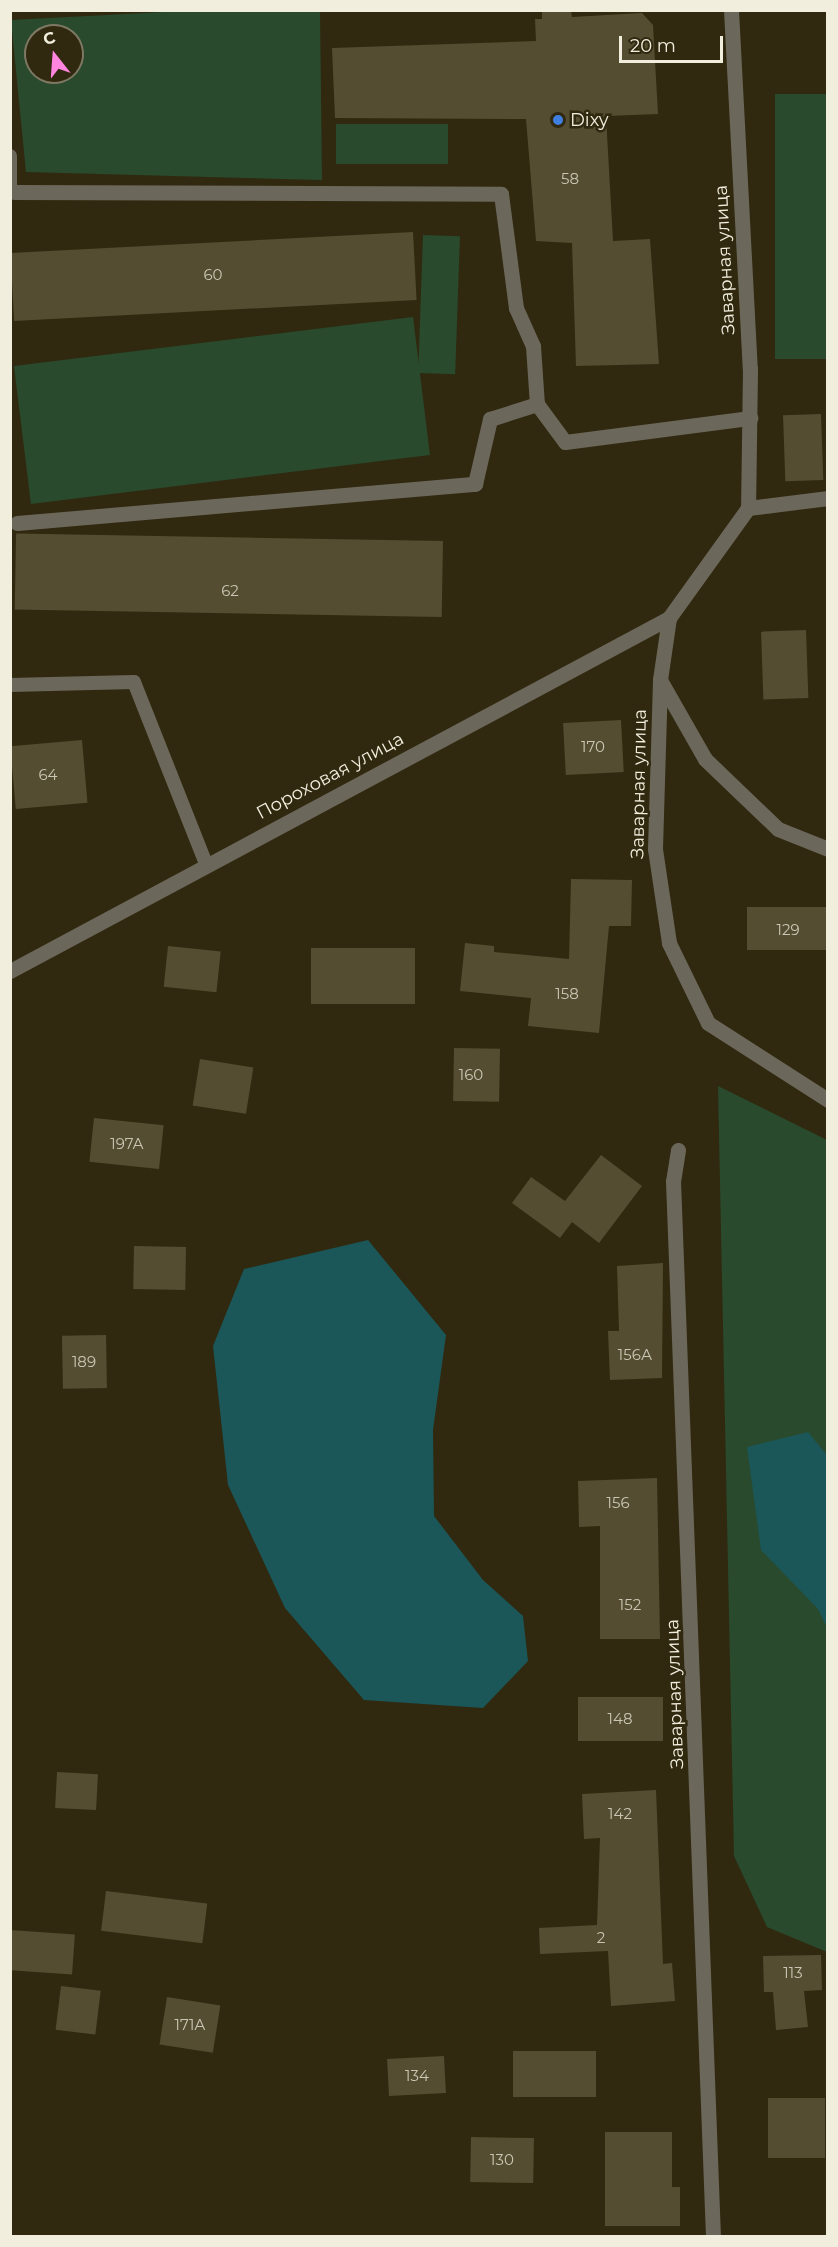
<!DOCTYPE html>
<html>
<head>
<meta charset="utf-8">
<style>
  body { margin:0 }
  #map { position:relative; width:838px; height:2247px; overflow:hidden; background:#30290f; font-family:Montserrat,sans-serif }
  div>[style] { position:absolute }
  .green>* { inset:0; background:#294a2d; transform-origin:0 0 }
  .water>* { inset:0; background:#1b5658 }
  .building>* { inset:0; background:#544d32; transform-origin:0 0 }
  .service>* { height:14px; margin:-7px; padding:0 7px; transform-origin:7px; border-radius:7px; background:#6c675b }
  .minor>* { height:15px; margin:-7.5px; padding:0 7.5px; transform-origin:7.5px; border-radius:7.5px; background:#6c675b }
  .dots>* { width:16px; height:16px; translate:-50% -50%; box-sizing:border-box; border:3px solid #30290f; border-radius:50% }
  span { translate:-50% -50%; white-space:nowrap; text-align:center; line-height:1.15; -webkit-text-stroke:5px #30290f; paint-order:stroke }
  .number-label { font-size:15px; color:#cac6b3 }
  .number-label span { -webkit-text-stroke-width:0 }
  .poi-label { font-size:18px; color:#f2eede }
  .left { translate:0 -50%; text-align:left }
  .street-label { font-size:18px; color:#f2eede }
  .frame { position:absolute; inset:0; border:12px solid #f2eede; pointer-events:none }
  .north { position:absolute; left:24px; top:24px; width:60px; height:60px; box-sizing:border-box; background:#30290f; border:2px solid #7e7862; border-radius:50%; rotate:343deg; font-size:16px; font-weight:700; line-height:24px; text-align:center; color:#f2eede }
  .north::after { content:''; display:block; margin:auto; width:21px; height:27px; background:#ff85de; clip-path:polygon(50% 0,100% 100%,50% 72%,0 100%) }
  .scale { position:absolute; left:619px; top:36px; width:104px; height:27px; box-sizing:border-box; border:3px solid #f2eede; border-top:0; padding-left:8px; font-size:18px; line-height:21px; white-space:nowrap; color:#f2eede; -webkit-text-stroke:4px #30290f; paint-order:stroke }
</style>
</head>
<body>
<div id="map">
  <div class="green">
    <i style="clip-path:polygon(evenodd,202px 10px,320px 11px,322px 180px,26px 172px,11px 20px,202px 10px,36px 36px,72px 36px,72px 72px,36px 72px,36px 36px)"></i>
    <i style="left:827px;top:94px;width:265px;height:52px;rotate:90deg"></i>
    <i style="left:336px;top:124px;width:112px;height:40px"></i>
    <i style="left:423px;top:235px;width:37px;height:138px;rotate:2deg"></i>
    <i style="left:413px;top:317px;width:139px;height:402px;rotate:83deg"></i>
    <i style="clip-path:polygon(718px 1086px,827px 1140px,827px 1952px,767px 1927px,734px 1856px)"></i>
  </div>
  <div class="water">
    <i style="clip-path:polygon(368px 1240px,446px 1335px,433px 1430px,434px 1516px,483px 1580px,523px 1616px,528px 1661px,483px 1708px,364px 1700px,285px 1608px,228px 1485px,213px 1346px,244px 1269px)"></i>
    <i style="clip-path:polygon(808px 1432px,827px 1455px,827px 1628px,818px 1609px,761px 1550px,747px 1447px)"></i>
  </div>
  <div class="building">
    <i style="clip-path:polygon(571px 11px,572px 17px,642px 13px,653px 25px,658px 114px,606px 116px,613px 241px,650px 239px,659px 364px,576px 366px,572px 243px,536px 241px,526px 119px,335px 118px,332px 48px,536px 41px,535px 19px,542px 19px,542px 12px)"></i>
    <i style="left:413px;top:232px;width:68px;height:403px;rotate:87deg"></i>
    <i style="left:821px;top:414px;width:66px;height:38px;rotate:88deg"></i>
    <i style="left:443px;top:541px;width:76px;height:427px;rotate:91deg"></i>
    <i style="left:806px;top:630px;width:68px;height:45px;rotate:88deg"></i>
    <i style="left:621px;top:720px;width:52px;height:58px;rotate:87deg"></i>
    <i style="left:82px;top:740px;width:63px;height:72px;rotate:85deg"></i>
    <i style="clip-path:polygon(571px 879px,632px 880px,631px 926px,609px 926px,599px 1033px,528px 1026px,531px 998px,460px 991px,465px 943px,494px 946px,494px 952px,569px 959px)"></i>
    <i style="left:828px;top:907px;width:43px;height:81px;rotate:90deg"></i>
    <i style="left:168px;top:946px;width:53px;height:41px;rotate:6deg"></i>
    <i style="left:311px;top:948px;width:104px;height:56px"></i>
    <i style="left:454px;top:1048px;width:46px;height:53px;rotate:1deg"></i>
    <i style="left:200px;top:1059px;width:54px;height:47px;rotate:9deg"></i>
    <i style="left:94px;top:1118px;width:70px;height:44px;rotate:6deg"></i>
    <i style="clip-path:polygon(601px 1155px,642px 1186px,599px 1243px,572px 1222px,560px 1238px,512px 1203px,531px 1177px,565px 1201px)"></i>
    <i style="left:134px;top:1246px;width:52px;height:43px;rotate:1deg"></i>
    <i style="clip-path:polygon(663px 1263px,662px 1378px,610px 1380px,608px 1331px,619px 1331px,617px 1266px)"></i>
    <i style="left:106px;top:1335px;width:53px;height:44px;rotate:89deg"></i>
    <i style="clip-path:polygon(657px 1478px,660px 1639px,600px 1639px,600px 1526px,579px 1527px,578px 1481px)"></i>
    <i style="left:578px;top:1697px;width:85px;height:44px"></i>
    <i style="left:57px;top:1772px;width:41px;height:36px;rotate:3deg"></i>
    <i style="clip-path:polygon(656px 1790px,663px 1964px,672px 1963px,675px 2001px,611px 2006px,608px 1951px,540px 1954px,539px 1928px,597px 1925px,600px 1838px,584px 1839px,582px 1794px)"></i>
    <i style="left:106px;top:1891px;width:102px;height:40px;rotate:7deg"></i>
    <i style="left:10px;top:1930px;width:65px;height:40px;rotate:4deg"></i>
    <i style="clip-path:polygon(821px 1955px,822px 1990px,804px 1991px,808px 2027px,776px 2030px,773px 1992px,764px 1992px,763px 1956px)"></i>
    <i style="left:61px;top:1986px;width:40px;height:44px;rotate:7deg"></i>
    <i style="left:167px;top:1997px;width:54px;height:48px;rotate:9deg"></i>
    <i style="left:596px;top:2051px;width:46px;height:83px;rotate:90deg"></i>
    <i style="left:444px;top:2056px;width:37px;height:57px;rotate:87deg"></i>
    <i style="left:825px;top:2098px;width:60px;height:57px;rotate:90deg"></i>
    <i style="clip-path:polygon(605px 2132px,672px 2132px,672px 2187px,680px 2187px,680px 2226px,605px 2226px)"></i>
    <i style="left:471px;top:2137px;width:63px;height:45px;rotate:1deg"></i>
  </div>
  <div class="service">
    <i style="left:10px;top:156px;width:36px;rotate:90deg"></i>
    <i style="left:10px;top:685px;width:124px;rotate:-1.4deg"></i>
    <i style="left:134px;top:682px;width:196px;rotate:68.4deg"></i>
  </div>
  <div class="minor">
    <i style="left:731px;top:10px;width:360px;rotate:87deg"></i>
    <i style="left:750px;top:369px;width:139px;rotate:90.8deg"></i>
    <i style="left:748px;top:508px;width:135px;rotate:125.7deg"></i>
    <i style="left:669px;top:618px;width:63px;rotate:98.3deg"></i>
    <i style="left:660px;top:680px;width:169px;rotate:91.7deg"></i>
    <i style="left:655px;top:849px;width:95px;rotate:81.5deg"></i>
    <i style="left:669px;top:943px;width:89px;rotate:64deg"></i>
    <i style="left:708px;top:1023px;width:143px;rotate:32.7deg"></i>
    <i style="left:14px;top:192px;width:487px;rotate:0.2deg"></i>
    <i style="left:501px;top:194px;width:115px;rotate:82.5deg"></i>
    <i style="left:516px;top:308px;width:42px;rotate:65.9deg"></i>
    <i style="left:533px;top:346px;width:58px;rotate:86.1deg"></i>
    <i style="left:537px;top:404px;width:47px;rotate:53.6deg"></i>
    <i style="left:565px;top:442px;width:187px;rotate:-7.4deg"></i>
    <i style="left:748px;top:508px;width:81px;rotate:-7.1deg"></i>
    <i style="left:17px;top:523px;width:460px;rotate:-4.9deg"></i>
    <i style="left:475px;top:484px;width:67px;rotate:-77deg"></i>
    <i style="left:490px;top:419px;width:49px;rotate:-17.7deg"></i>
    <i style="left:660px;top:680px;width:91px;rotate:60.3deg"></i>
    <i style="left:705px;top:759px;width:101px;rotate:43.8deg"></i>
    <i style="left:778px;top:829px;width:54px;rotate:21.8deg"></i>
    <i style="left:10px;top:971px;width:748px;rotate:-28.18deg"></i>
    <i style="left:678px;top:1150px;width:31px;rotate:99deg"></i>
    <i style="left:673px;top:1181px;width:1056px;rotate:87.83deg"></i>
  </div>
  <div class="dots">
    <i style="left:558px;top:120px;background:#3f7fe0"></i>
  </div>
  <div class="number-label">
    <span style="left:570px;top:179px">58</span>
    <span style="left:213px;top:275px">60</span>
    <span style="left:230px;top:591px">62</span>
    <span style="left:593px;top:747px">170</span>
    <span style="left:48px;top:775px">64</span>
    <span style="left:788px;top:930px">129</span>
    <span style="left:567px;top:994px">158</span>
    <span style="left:471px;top:1075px">160</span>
    <span style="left:127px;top:1144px">197А</span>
    <span style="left:635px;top:1355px">156А</span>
    <span style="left:84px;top:1362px">189</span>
    <span style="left:618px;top:1503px">156</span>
    <span style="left:630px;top:1605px">152</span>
    <span style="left:620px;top:1719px">148</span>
    <span style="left:620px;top:1814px">142</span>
    <span style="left:601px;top:1938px">2</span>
    <span style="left:793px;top:1973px">113</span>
    <span style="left:190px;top:2025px">171А</span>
    <span style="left:417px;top:2076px">134</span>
    <span style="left:502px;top:2160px">130</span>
  </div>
  <div class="poi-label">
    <span class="left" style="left:570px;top:120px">Dixy</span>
  </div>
  <div class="street-label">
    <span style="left:725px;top:260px;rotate:-93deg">Заварная улица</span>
    <span style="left:330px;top:776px;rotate:-28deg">Пороховая улица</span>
    <span style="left:639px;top:784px;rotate:-89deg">Заварная улица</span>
    <span style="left:675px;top:1694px;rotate:-92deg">Заварная улица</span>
  </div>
  <div class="frame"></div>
  <div class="north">С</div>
  <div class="scale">20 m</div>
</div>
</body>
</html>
